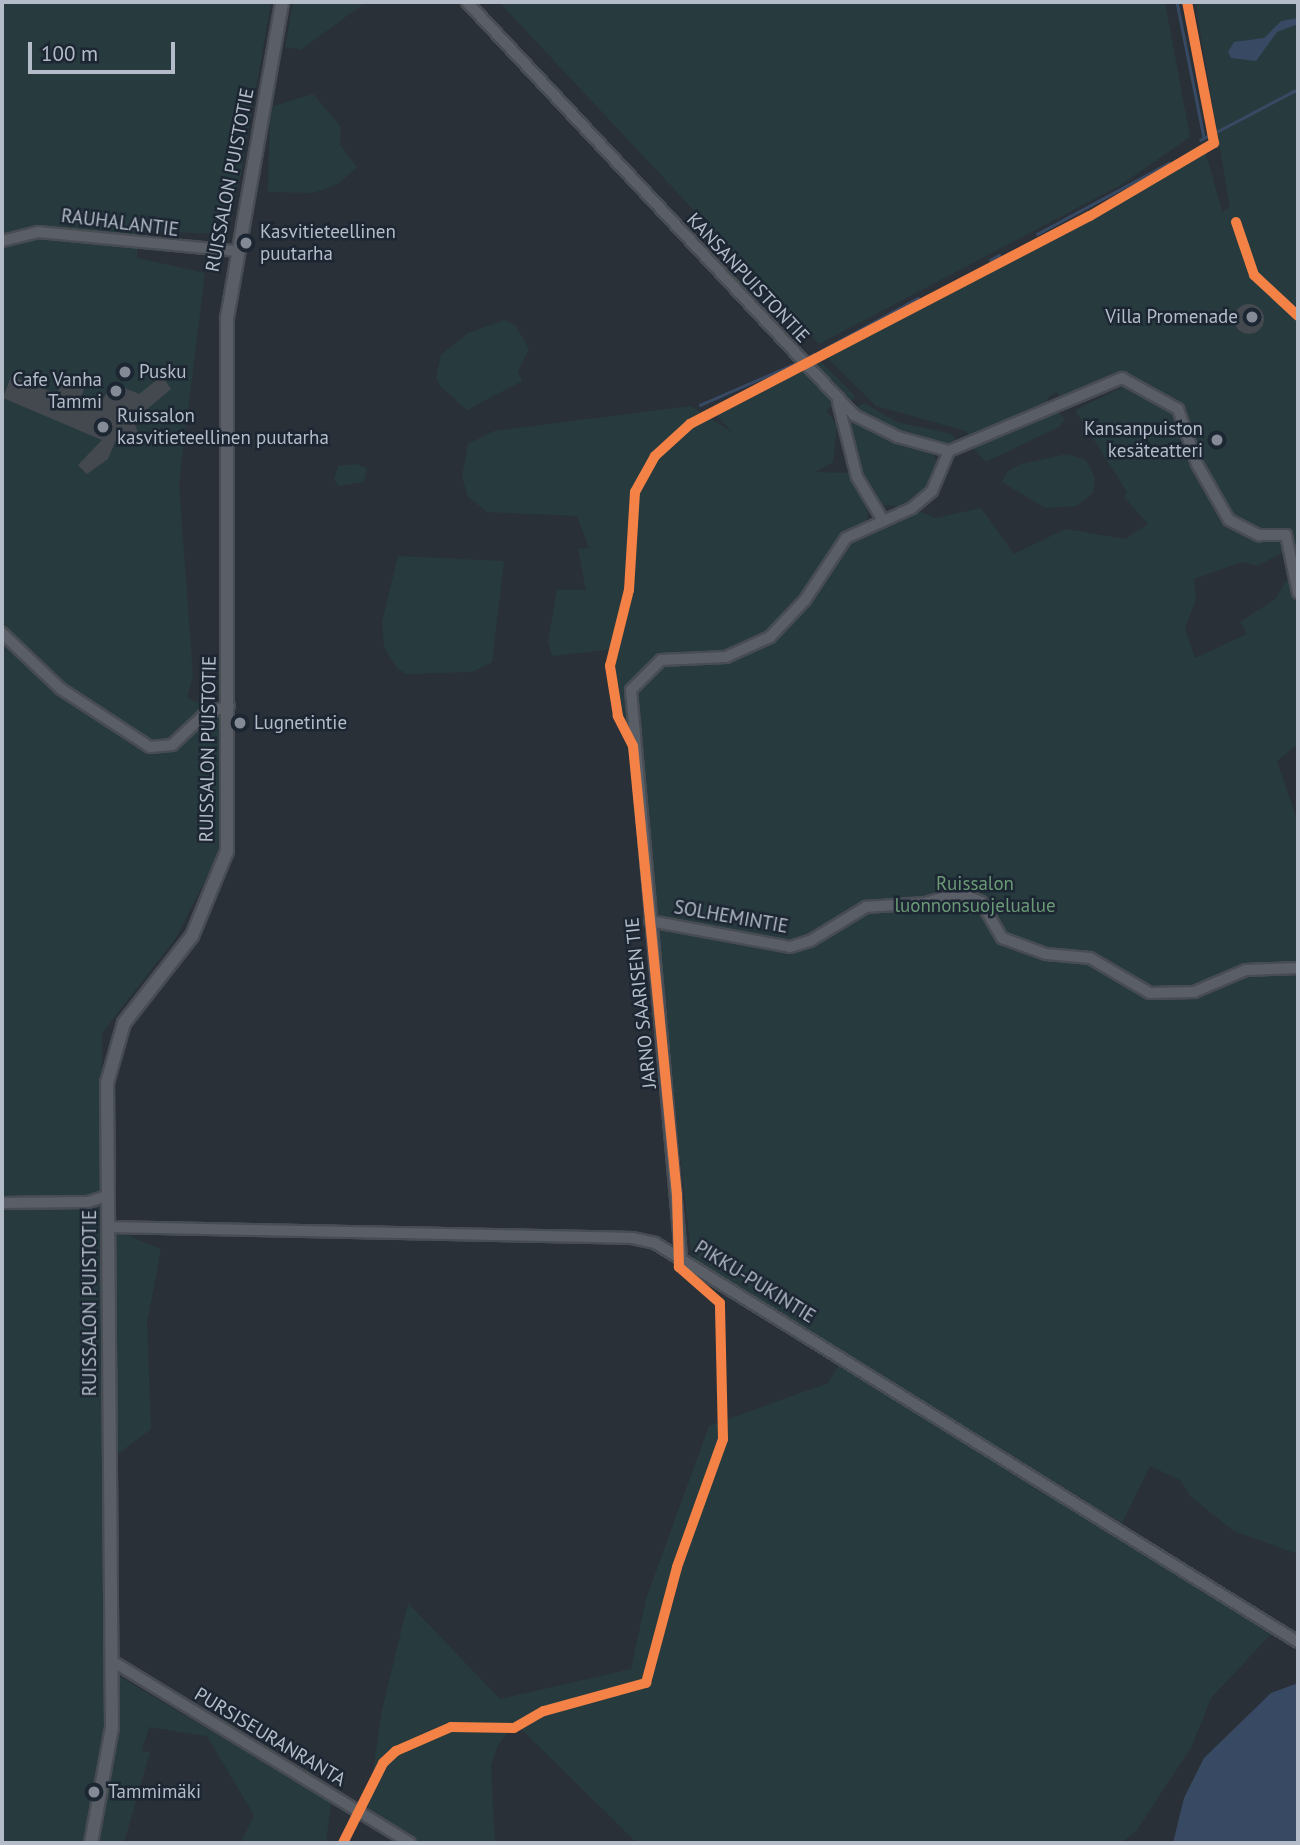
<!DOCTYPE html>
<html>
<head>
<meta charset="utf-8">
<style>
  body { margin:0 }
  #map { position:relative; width:1300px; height:1845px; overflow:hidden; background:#2a3038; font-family:"PT Sans",sans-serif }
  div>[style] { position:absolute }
  .green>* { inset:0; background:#273a3e }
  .water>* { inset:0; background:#384963 }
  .stream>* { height:2.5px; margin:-1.25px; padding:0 1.25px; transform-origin:1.25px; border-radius:1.25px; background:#384963 }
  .building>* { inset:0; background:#444950 }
  .round { border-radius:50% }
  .roads { filter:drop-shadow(2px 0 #484c53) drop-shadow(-2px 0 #484c53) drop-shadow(0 2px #484c53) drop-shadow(0 -2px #484c53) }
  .minor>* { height:10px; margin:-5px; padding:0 5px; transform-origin:5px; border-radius:5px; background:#5a5e66 }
  .tertiary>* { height:12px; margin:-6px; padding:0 6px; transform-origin:6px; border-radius:6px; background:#5a5e66 }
  .cycleway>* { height:10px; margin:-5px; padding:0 5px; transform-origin:5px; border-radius:5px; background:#f48246 }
  .dots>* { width:19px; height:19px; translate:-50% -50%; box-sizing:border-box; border:4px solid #1d2633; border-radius:50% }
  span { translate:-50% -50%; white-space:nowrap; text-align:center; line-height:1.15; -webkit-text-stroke:5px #1d2633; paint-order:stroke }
  .street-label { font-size:19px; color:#b4bcc9 }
  .poi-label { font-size:19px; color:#b4bcc9 }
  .left { translate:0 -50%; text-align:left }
  .right { translate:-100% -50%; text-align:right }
  .park-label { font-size:19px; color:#6b9a76 }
  .frame { position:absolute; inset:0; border:4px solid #b4bcc9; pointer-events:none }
  .scale { position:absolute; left:28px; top:42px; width:147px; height:32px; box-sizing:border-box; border:4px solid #b4bcc9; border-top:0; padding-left:9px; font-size:21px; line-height:24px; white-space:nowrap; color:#b4bcc9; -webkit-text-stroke:5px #1d2633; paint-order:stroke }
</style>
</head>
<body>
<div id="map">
  <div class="green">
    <i style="clip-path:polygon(2px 2px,271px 2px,241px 175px,226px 227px,220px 234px,141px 231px,137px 236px,137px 258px,205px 273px,179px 483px,193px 676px,187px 698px,221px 711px,221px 831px,216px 859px,176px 938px,102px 1033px,103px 1192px,124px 1234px,161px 1249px,147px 1323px,151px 1429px,103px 1465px,107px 1669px,331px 1802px,326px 1843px,241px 1843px,254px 1815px,207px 1736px,149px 1727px,142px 1751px,150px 1752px,124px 1843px,2px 1843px)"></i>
    <i style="clip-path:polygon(293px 2px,366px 2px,301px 50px,285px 47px)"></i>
    <i style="clip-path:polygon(499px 2px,1165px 2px,1190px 137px,1119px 186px,819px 344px)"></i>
    <i style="clip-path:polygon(evenodd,1195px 2px,1298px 2px,1298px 744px,1277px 761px,1298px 823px,1298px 1554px,1234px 1531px,1190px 1496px,1180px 1480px,1150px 1466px,1122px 1523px,701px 1266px,691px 1253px,631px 722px,620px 719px,614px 649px,552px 656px,548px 641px,557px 590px,586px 590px,578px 549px,589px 548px,577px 516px,487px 512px,468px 497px,462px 476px,468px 444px,494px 431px,691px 406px,732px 432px,714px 413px,804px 370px,833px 403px,827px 411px,837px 425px,833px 462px,815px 472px,852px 473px,868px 512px,865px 530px,915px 509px,935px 518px,981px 508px,1014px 554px,1065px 529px,1125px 539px,1148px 524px,1124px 497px,1127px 492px,1075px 410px,1123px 387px,1118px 375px,1061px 400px,1057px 392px,1048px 397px,1047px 405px,971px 438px,966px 431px,876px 406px,828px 358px,1206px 153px,1222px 212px,1230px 207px,1195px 2px,1286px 551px,1291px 573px,1275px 599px,1240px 622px,1247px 634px,1195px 658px,1185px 629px,1196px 599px,1194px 579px,1242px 562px,1257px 566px,1286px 551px)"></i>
    <i style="clip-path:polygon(313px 94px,341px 127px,340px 145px,357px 167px,338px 184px,313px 193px,268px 192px,270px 107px)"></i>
    <i style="clip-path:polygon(505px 320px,516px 326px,529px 349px,518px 371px,522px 381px,467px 410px,440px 386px,436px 377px,441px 355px,468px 333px)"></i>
    <i style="clip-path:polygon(821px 362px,855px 396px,850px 404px,811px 364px)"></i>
    <i style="clip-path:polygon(864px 403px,897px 422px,952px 434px,957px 443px,936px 444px,878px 426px,855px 409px)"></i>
    <i style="clip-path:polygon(1056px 410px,1065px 419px,1059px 427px,986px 462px,973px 448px)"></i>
    <i style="clip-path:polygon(849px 417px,874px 433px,933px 454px,939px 466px,930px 488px,902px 506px,880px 505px,864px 483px)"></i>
    <i style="clip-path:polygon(1067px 454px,1086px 460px,1095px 478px,1093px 493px,1077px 506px,1045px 508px,1002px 482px,1008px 471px,1021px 464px)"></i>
    <i style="clip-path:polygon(356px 464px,367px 468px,364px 482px,339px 486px,334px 480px,338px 466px)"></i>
    <i style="clip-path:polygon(398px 556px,504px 561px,492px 662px,472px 672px,406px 674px,397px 668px,384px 647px,382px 622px)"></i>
    <i style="clip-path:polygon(841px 1362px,1272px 1633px,1211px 1698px,1192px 1746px,1137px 1830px,1122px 1843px,637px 1843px,515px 1723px,498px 1745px,491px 1765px,495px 1843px,416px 1843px,367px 1812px,382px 1710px,408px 1603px,500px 1699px,631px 1669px,646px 1599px,709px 1426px,828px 1383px)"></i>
  </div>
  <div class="water">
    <i style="clip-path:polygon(1298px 18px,1298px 24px,1277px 32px,1256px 61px,1231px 58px,1228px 52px,1234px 42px,1264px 38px,1281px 21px)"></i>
    <i style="clip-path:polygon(1298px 1683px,1298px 1843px,1173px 1843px,1184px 1798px,1204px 1758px,1271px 1693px)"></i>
  </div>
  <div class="stream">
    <i style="left:1177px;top:2px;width:138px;rotate:78.7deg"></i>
    <i style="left:1218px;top:131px;width:86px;rotate:-27.8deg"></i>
    <i style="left:1200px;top:140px;width:9px;rotate:-27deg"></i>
    <i style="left:1037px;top:234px;width:150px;rotate:-28.3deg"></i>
    <i style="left:990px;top:260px;width:10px;rotate:-29deg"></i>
    <i style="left:822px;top:350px;width:109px;rotate:-28.4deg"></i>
    <i style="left:805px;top:359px;width:10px;rotate:-29deg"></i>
    <i style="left:700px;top:405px;width:103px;rotate:-23.6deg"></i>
  </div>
  <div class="building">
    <i class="round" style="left:1234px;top:304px;width:30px;height:30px"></i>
    <i style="clip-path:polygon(65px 374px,86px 383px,81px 397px,100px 404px,113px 383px,139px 394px,162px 376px,171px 389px,133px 421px,139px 434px,116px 440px,108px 459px,87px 474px,78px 465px,102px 440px,3px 398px,11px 376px,57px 394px)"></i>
  </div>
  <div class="roads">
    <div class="minor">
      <i style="left:467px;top:2px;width:566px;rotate:46.86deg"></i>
      <i style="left:854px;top:415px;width:49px;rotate:26.6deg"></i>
      <i style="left:898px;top:437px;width:53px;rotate:15.4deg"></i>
      <i style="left:949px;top:451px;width:188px;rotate:-22.9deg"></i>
      <i style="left:1122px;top:378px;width:64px;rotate:29deg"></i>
      <i style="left:1178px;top:409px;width:58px;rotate:70.9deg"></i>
      <i style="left:1197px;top:464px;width:64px;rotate:60.3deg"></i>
      <i style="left:1229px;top:520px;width:34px;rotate:27deg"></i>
      <i style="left:1259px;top:535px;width:27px"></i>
      <i style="left:1286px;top:535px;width:59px;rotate:78.3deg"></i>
      <i style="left:2px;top:241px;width:37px;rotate:-14deg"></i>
      <i style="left:38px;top:232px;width:197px;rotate:5.5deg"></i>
      <i style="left:838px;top:402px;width:77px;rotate:75.8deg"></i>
      <i style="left:857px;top:477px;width:47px;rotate:59deg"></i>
      <i style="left:2px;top:633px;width:81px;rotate:43.5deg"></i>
      <i style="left:61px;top:689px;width:106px;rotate:33.1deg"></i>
      <i style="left:150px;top:747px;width:22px;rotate:-5deg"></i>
      <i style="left:172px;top:745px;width:47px;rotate:-43.3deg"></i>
      <i style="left:206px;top:713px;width:24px;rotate:-17deg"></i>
      <i style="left:650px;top:921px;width:142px;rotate:10.5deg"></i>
      <i style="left:790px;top:947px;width:21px;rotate:-17deg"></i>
      <i style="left:810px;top:941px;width:66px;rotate:-31.3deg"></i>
      <i style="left:866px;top:907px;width:59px;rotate:-3.9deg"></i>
      <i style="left:925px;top:903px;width:35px;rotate:-16deg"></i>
      <i style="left:959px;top:893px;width:24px;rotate:22deg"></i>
      <i style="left:981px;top:902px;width:42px;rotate:59.7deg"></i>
      <i style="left:1002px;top:938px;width:47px;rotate:20deg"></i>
      <i style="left:1046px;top:954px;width:44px;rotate:5.2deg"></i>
      <i style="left:1090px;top:958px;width:69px;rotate:30.3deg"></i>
      <i style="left:1150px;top:993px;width:44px;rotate:-1.3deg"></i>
      <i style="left:1194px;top:992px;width:56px;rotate:-22.9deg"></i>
      <i style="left:1246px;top:970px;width:52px;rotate:-2.2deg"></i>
      <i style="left:2px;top:1203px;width:86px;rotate:-0.7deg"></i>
      <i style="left:88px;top:1202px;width:22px;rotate:-18deg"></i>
      <i style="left:109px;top:1227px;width:523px;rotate:1.2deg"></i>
      <i style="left:632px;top:1238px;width:24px;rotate:12deg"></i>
      <i style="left:655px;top:1243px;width:757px;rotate:31.82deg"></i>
      <i style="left:681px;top:1256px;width:568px;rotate:-95.05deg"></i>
      <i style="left:631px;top:690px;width:42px;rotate:-45deg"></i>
      <i style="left:661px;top:660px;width:65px;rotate:-2.6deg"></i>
      <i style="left:726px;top:657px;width:48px;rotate:-24.4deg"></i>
      <i style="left:770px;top:637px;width:51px;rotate:-46.6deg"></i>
      <i style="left:805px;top:600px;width:74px;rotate:-56.5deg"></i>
      <i style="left:846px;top:538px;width:72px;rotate:-24.4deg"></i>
      <i style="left:912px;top:508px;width:26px;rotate:-40deg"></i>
      <i style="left:932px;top:491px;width:43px;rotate:-67deg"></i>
      <i style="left:112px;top:1661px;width:349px;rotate:31.4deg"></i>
    </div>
    <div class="tertiary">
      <i style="left:91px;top:1843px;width:117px;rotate:-79.7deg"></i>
      <i style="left:112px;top:1728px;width:645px;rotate:-90.44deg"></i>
      <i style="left:107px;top:1083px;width:62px;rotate:-74.2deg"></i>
      <i style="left:124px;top:1023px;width:110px;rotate:-52deg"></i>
      <i style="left:192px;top:936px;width:92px;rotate:-67.6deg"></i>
      <i style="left:227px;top:851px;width:533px;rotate:-90deg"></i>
      <i style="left:227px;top:318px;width:321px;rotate:-80.1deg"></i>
    </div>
  </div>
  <div class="cycleway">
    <i style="left:1236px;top:222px;width:56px;rotate:71.2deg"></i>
    <i style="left:1254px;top:275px;width:60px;rotate:43deg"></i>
    <i style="left:343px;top:1843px;width:89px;rotate:-63.4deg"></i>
    <i style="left:383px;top:1763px;width:18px;rotate:-43deg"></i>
    <i style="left:396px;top:1751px;width:60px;rotate:-23.6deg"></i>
    <i style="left:451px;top:1727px;width:63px;rotate:0.9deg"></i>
    <i style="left:514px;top:1728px;width:34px;rotate:-30deg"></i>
    <i style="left:544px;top:1711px;width:106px;rotate:-15.4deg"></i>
    <i style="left:646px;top:1683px;width:120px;rotate:-75deg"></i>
    <i style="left:677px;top:1567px;width:136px;rotate:-70.2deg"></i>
    <i style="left:723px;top:1439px;width:136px;rotate:-91.3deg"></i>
    <i style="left:720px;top:1303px;width:55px;rotate:-138.7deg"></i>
    <i style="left:679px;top:1267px;width:72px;rotate:-91.6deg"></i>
    <i style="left:677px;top:1195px;width:451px;rotate:-95.6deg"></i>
    <i style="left:633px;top:746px;width:34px;rotate:-117deg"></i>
    <i style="left:618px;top:716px;width:51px;rotate:-99.1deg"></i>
    <i style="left:610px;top:666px;width:78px;rotate:-76deg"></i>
    <i style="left:629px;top:590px;width:98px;rotate:-86.5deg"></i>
    <i style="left:635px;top:492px;width:41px;rotate:-60.9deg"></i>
    <i style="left:655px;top:456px;width:47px;rotate:-42.4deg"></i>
    <i style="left:690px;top:424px;width:451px;rotate:-27.5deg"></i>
    <i style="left:1090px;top:216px;width:144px;rotate:-30.5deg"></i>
    <i style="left:1214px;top:143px;width:144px;rotate:-100.8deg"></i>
  </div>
  <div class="dots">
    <i style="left:246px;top:243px;background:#848b96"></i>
    <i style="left:1252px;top:317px;background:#848b96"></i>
    <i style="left:125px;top:372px;background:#848b96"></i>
    <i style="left:116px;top:391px;background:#848b96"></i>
    <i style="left:103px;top:427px;background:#848b96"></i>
    <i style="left:1217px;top:440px;background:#848b96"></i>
    <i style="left:240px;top:723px;background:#848b96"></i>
    <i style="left:94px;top:1792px;background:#848b96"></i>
  </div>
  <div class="street-label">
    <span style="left:230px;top:180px;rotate:-79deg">RUISSALON PUISTOTIE</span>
    <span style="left:120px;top:223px;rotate:7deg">RAUHALANTIE</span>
    <span style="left:748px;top:278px;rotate:47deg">KANSANPUISTONTIE</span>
    <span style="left:208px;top:749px;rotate:-89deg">RUISSALON PUISTOTIE</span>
    <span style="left:731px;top:917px;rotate:10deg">SOLHEMINTIE</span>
    <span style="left:641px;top:1003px;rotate:-96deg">JARNO SAARISEN TIE</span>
    <span style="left:755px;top:1282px;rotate:32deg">PIKKU-PUKINTIE</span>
    <span style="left:90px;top:1303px;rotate:-90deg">RUISSALON PUISTOTIE</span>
    <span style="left:270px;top:1737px;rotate:31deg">PURSISEURANRANTA</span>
  </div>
  <div class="poi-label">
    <span class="left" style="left:260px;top:243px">Kasvitieteellinen<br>puutarha</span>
    <span class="right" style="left:1238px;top:317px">Villa Promenade</span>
    <span class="left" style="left:139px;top:372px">Pusku</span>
    <span class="right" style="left:102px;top:391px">Cafe Vanha<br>Tammi</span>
    <span class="left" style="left:117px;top:427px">Ruissalon<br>kasvitieteellinen puutarha</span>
    <span class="right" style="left:1203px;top:440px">Kansanpuiston<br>kesäteatteri</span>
    <span class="left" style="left:254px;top:723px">Lugnetintie</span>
    <span class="left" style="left:108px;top:1792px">Tammimäki</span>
  </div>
  <div class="park-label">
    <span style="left:975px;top:895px">Ruissalon<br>luonnonsuojelualue</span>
  </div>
  <div class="frame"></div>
  <div class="scale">100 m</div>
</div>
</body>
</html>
